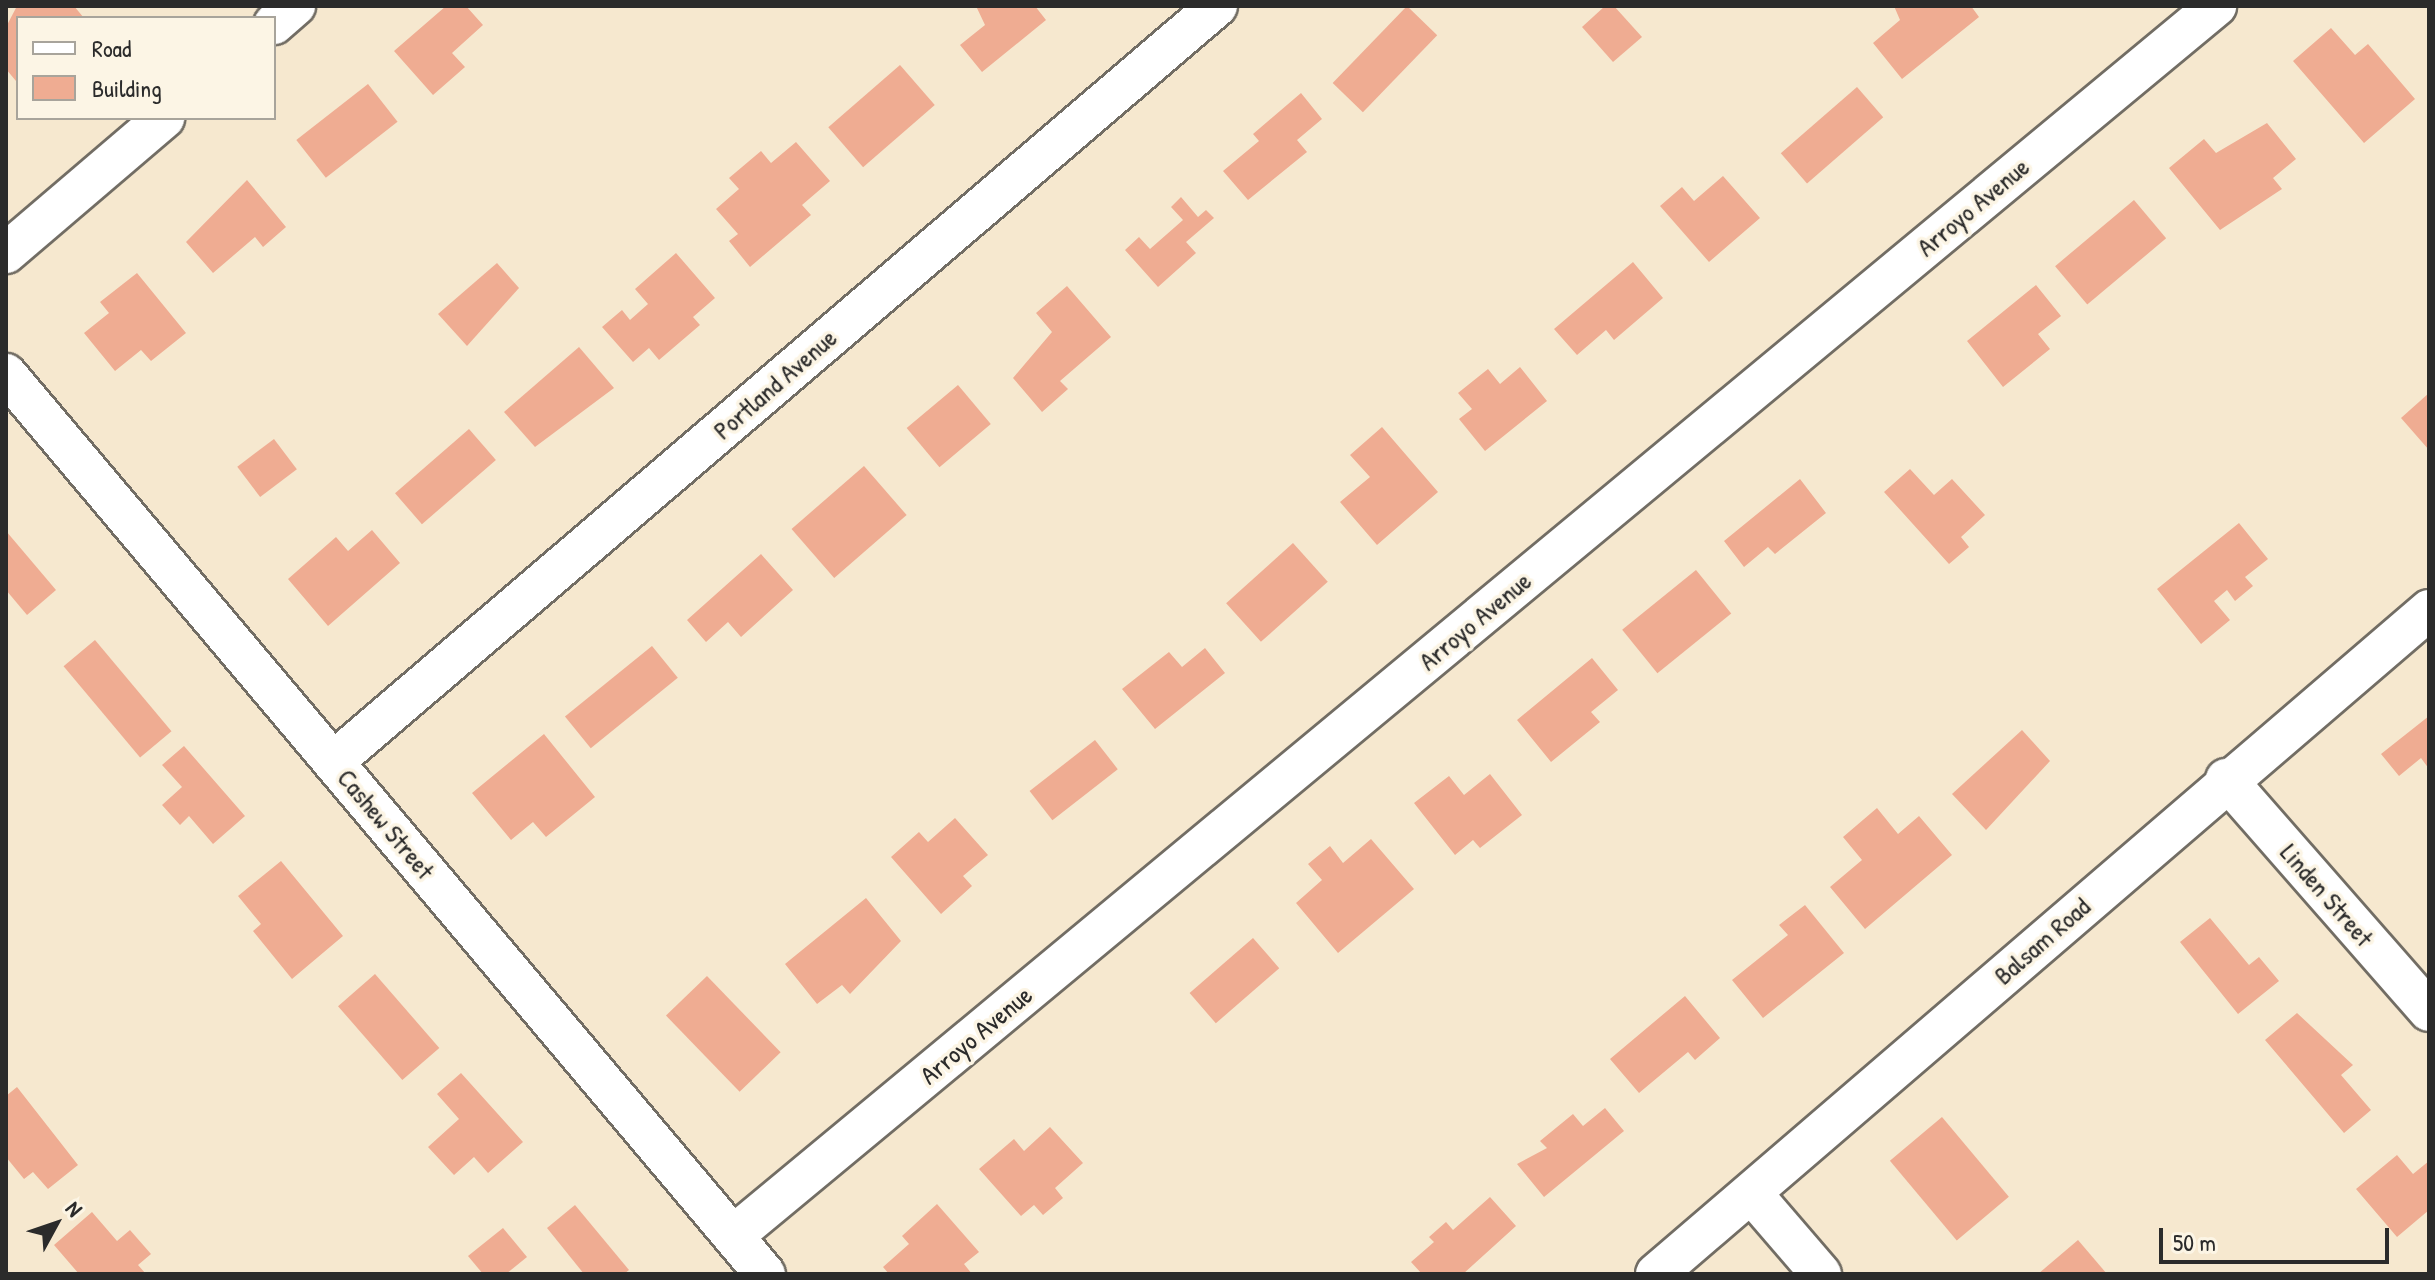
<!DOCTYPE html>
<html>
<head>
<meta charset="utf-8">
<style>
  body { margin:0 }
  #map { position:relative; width:2435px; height:1280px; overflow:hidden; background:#f6e8cf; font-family:"Patrick Hand",sans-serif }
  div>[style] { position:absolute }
  .building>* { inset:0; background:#efac92; transform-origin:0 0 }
  .roads { filter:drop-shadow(2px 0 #726d64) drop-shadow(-2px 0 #726d64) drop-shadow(0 2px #726d64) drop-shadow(0 -2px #726d64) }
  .minor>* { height:40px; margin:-20px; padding:0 20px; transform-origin:20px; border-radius:20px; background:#fff }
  span { translate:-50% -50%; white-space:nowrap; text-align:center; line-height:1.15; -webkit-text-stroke:7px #fcf5e5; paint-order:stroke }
  .street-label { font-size:26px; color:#2b2b2b }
  .frame { position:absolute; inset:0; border:8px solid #2b2b2b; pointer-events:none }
  .legend { position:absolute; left:16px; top:16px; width:260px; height:104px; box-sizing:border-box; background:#fcf5e5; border:2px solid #a8a49b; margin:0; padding:10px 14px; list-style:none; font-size:24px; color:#2b2b2b }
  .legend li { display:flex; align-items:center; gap:16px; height:40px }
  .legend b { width:40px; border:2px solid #a8a49b }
  .north { position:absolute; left:16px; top:1184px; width:80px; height:80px; -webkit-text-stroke:6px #fcf5e5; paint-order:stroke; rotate:50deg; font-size:22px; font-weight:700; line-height:32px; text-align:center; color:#2b2b2b }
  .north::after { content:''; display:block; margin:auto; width:28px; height:36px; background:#2b2b2b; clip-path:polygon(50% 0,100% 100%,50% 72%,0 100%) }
  .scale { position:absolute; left:2159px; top:1228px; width:230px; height:36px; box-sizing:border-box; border:4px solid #2b2b2b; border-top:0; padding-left:10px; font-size:24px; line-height:28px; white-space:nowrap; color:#2b2b2b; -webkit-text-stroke:6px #fcf5e5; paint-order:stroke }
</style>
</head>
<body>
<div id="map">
  <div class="building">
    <i style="clip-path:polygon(17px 6px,74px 6px,84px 18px,18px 18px,16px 81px,6px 69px,6px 27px)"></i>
    <i style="clip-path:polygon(446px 6px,466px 6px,483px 25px,452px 53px,465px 67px,433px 95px,394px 51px)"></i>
    <i style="clip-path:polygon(976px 6px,1035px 6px,1046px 20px,982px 72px,960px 45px,985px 25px)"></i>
    <i style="left:1407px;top:6px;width:42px;height:107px;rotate:44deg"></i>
    <i style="clip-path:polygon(1605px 6px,1614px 6px,1642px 37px,1613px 62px,1582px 27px)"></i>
    <i style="clip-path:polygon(1894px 6px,1971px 6px,1979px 17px,1902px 79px,1873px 43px,1900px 20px)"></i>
    <i style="clip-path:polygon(2331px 28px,2355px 55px,2368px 44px,2415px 99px,2364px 143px,2293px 61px)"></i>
    <i style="left:900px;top:65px;width:53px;height:95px;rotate:49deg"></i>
    <i style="left:368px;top:84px;width:48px;height:91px;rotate:52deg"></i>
    <i style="left:1857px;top:87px;width:40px;height:101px;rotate:49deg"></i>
    <i style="clip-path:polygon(1301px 93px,1322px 119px,1297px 140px,1307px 152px,1248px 200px,1223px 171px,1259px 141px,1253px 134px)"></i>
    <i style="clip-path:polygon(2267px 123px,2296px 159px,2273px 178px,2282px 189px,2220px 230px,2169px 168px,2204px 139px,2216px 153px)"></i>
    <i style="clip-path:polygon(796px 142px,830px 181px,802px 205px,811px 215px,750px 267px,729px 241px,738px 234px,716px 209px,739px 189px,729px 178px,761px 151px,771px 163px)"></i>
    <i style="clip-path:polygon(1723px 176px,1760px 218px,1709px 262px,1660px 206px,1682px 187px,1694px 201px)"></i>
    <i style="clip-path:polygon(247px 180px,286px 227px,263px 247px,255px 237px,213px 273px,186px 242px)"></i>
    <i style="clip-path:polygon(1181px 197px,1198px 217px,1206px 210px,1214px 218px,1186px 242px,1196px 253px,1158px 287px,1125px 250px,1139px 237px,1150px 249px,1183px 220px,1171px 207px)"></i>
    <i style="left:2134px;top:200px;width:50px;height:103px;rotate:50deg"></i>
    <i style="clip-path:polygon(676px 253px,715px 298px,693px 317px,700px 325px,659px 360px,649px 348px,633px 362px,602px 327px,622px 310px,630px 320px,648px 304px,635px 289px)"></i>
    <i style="clip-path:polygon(1633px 262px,1663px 298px,1614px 340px,1606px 330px,1577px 355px,1554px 329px)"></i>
    <i style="clip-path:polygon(497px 263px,519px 288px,467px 346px,438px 314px)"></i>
    <i style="clip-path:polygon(137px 273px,186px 333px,151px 361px,141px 350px,115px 371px,84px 333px,109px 313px,100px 302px)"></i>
    <i style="clip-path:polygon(2036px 285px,2061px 316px,2038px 334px,2050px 349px,2003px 387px,1967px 341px)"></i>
    <i style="clip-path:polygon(1067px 286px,1111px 337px,1060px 381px,1068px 389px,1042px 412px,1013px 378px,1052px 332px,1036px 313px)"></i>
    <i style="clip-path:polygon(579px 347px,614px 388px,535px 447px,504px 412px)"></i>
    <i style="clip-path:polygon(1520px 367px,1547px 401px,1485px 451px,1459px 419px,1472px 409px,1458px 393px,1488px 369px,1500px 384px)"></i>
    <i style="left:958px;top:385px;width:51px;height:67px;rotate:50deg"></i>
    <i style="clip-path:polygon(2429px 393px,2429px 450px,2401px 418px)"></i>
    <i style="clip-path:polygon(1382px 427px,1438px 492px,1377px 545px,1340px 502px,1370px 477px,1350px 455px)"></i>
    <i style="left:469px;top:429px;width:41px;height:98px;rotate:49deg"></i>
    <i style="left:274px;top:439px;width:38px;height:46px;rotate:53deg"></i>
    <i style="left:864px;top:466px;width:65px;height:96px;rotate:49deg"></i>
    <i style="clip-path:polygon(1910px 469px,1934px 495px,1952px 479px,1985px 515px,1961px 537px,1969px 547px,1949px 564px,1884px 492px)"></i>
    <i style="clip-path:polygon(1800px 479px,1826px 513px,1775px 554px,1768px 547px,1744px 567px,1724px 541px)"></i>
    <i style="clip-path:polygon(2239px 523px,2268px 559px,2245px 577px,2253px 586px,2235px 601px,2227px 590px,2214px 601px,2230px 620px,2201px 644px,2157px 589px)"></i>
    <i style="clip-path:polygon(372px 530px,400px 563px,328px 626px,288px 579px,336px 537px,348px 551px)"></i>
    <i style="clip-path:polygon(6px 531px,56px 590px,27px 615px,6px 590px)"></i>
    <i style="left:1293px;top:543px;width:52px;height:90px;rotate:48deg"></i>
    <i style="clip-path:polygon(761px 554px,793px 590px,741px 637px,728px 622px,706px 642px,687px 620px)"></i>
    <i style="left:1696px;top:570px;width:56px;height:95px;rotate:51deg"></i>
    <i style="left:95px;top:640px;width:119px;height:41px;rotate:50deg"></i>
    <i style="left:652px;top:646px;width:41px;height:112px;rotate:51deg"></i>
    <i style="clip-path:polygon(1205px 648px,1225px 673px,1155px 729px,1122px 689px,1169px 652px,1182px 667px)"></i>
    <i style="clip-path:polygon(1592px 658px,1618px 690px,1591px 712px,1600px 722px,1551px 762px,1517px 720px)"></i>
    <i style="clip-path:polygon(2429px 716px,2429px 769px,2421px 758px,2399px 776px,2381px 754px)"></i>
    <i style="clip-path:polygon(2022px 730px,2050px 761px,1986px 830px,1952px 794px)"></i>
    <i style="clip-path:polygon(544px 734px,595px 797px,546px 837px,533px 822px,511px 840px,472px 793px)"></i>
    <i style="left:1095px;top:740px;width:37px;height:83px;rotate:52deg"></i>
    <i style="clip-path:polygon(184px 746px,245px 816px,213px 844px,189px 816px,180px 825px,162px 805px,182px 787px,162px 765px)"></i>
    <i style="clip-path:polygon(1490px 774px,1522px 815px,1480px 848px,1473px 840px,1455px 855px,1414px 803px,1449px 776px,1464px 795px)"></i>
    <i style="clip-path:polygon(1877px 808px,1898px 834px,1919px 816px,1952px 855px,1865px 929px,1830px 887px,1862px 860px,1843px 837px)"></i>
    <i style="clip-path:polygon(955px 818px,988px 855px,963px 876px,972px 886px,941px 914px,891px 857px,919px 832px,928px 842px)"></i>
    <i style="clip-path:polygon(1371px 839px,1414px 889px,1338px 953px,1296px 903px,1322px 880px,1308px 864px,1330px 846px,1343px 863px)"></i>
    <i style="clip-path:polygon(281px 861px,343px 936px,292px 979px,253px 931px,261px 924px,238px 896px)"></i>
    <i style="clip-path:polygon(866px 898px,901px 941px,850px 994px,842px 985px,817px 1004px,785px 964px)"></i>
    <i style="clip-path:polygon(1805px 905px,1844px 953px,1763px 1018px,1732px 980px,1788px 935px,1779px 925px)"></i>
    <i style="clip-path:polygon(2210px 918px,2249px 965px,2259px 957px,2279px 981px,2238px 1014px,2180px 942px)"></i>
    <i style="left:1253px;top:938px;width:40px;height:84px;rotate:49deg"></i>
    <i style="left:375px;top:974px;width:98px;height:49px;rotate:49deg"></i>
    <i style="left:707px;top:976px;width:106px;height:57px;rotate:46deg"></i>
    <i style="clip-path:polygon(1685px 996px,1720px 1038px,1695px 1060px,1688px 1052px,1639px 1093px,1610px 1059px)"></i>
    <i style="clip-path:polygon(2297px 1013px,2353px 1065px,2341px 1075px,2371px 1110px,2344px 1133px,2265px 1040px)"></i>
    <i style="clip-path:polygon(461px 1073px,523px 1142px,488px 1173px,474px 1157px,454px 1175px,428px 1147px,459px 1119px,437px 1094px)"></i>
    <i style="clip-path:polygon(17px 1087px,78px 1165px,48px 1189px,33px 1172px,24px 1179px,6px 1157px,6px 1096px)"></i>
    <i style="clip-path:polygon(1605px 1108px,1624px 1131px,1544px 1197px,1517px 1164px,1547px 1148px,1540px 1141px,1573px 1114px,1583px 1126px)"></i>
    <i style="left:1942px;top:1117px;width:104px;height:68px;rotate:50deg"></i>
    <i style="clip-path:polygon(1050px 1127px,1083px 1163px,1055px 1188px,1063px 1198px,1043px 1215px,1034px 1205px,1021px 1216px,979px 1169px,1014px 1139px,1024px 1151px)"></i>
    <i style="clip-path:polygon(2397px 1155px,2413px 1174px,2429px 1161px,2429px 1210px,2397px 1237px,2356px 1189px)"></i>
    <i style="clip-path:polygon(1490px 1197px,1516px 1226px,1463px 1274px,1422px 1274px,1411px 1262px,1434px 1242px,1429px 1237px,1446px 1222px,1453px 1230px)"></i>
    <i style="clip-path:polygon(937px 1204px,979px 1252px,964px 1264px,972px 1274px,889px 1274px,883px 1267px,909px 1244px,902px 1236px)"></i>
    <i style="clip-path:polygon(575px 1205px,629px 1270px,624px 1274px,584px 1274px,547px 1228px)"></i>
    <i style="clip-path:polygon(92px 1212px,117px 1241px,130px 1230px,151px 1254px,138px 1265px,146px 1274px,79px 1274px,54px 1245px)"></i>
    <i style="clip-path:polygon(503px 1228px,527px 1257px,506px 1274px,483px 1274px,468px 1256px)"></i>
    <i style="clip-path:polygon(2078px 1240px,2107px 1274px,2038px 1274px)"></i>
  </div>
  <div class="roads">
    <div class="minor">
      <i style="left:274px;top:24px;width:28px;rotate:-41deg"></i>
      <i style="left:6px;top:253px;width:208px;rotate:-40.5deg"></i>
      <i style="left:6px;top:374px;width:1177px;rotate:49.86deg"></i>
      <i style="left:333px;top:762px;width:1163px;rotate:-40.54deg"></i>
      <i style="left:2226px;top:779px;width:308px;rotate:48.8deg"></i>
      <i style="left:1753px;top:1195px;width:104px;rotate:49.3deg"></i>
      <i style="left:733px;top:1236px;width:1927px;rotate:-39.67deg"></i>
      <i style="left:1656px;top:1274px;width:1019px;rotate:-40.66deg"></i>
    </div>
  </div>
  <div class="street-label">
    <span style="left:1973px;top:207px;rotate:-40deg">Arroyo Avenue</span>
    <span style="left:775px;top:384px;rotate:-41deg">Portland Avenue</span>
    <span style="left:1475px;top:621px;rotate:-40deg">Arroyo Avenue</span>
    <span style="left:386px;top:824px;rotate:50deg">Cashew Street</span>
    <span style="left:2327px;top:895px;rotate:49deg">Linden Street</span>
    <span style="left:2042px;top:941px;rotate:-41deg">Balsam Road</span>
    <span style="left:976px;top:1035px;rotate:-40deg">Arroyo Avenue</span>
  </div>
  <div class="frame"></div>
  <ul class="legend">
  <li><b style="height:10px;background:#fff"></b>Road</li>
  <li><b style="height:22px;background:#efac92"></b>Building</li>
  </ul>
  <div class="north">N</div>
  <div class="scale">50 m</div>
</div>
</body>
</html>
